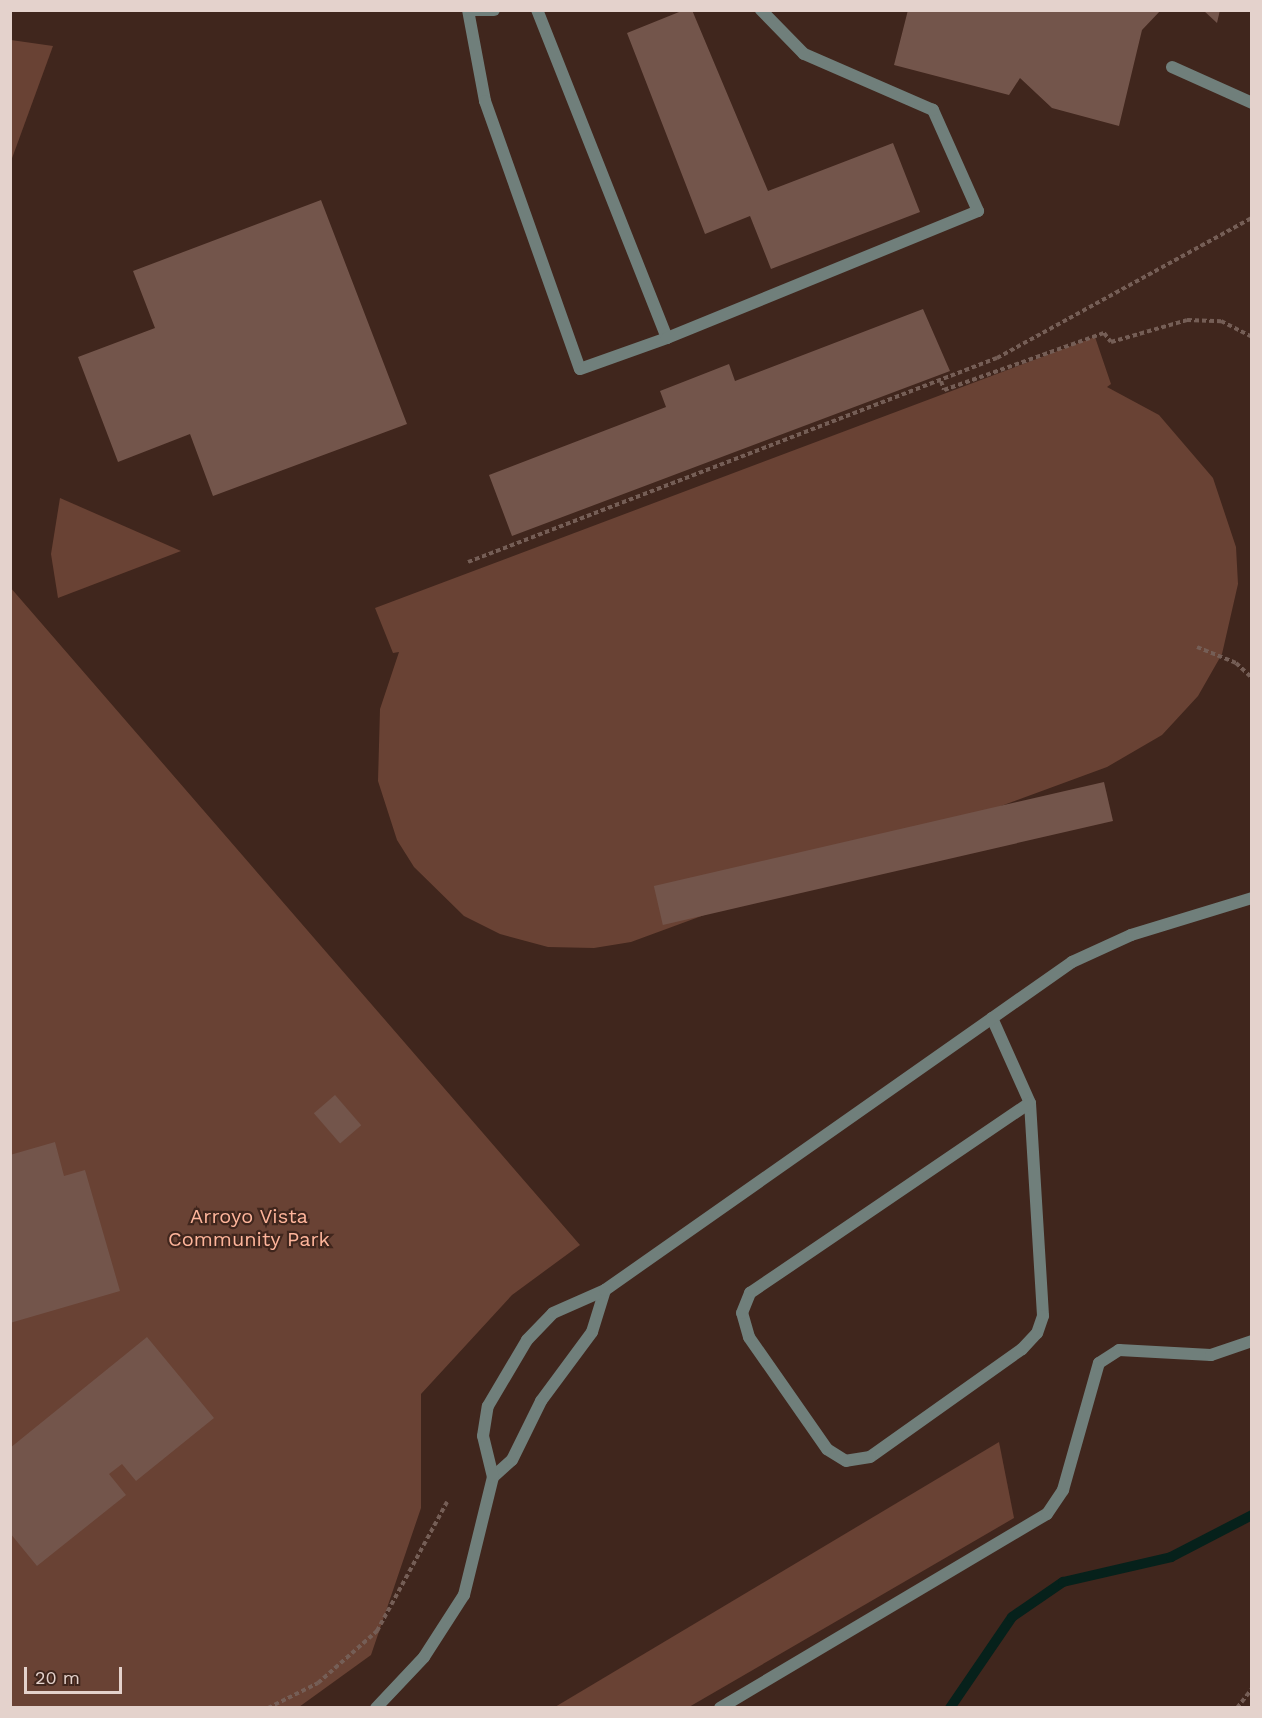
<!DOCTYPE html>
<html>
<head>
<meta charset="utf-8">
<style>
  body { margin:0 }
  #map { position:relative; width:1262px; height:1718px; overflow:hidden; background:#40261d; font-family:"Work Sans",sans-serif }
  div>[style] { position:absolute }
  .green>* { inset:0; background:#694234 }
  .stream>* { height:10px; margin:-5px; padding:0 5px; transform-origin:5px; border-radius:5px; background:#06211b }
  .building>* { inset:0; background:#73554b; transform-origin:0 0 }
  .path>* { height:4px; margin-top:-2px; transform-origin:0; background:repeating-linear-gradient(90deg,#755e56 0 4.5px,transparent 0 7.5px) }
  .lane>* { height:12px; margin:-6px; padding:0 6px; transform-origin:6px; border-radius:6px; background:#707f7b }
  .street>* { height:12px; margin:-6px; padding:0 6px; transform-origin:6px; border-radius:6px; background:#707f7b }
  span { translate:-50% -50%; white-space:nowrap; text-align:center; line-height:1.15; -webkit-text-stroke:4.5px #40261d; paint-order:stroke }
  .park-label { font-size:20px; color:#feb59b }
  .frame { position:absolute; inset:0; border:12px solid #e4d2cc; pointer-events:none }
  .scale { position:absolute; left:24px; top:1667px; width:98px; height:27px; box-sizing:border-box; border:3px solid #e4d2cc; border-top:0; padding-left:8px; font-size:18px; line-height:21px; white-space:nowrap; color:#e4d2cc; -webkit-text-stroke:4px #40261d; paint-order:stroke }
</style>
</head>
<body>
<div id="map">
  <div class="green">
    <i style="clip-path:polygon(11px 40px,53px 46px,11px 161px,10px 40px)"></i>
    <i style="clip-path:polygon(1095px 337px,1111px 384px,1107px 387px,1159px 415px,1213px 478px,1236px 547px,1238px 584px,1222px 654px,1198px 696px,1162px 735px,1107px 767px,631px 942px,594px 948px,548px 947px,500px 934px,464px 916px,414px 867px,397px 840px,378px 781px,380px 709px,399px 652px,393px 653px,375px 608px)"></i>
    <i style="clip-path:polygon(60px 498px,181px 551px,58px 598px,51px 554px)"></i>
    <i style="clip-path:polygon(10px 587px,580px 1245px,512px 1295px,421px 1394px,421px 1508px,371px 1655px,299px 1707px,11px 1707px)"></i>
    <i style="clip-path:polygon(999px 1442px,1014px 1518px,689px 1707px,555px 1707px)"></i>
  </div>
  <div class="stream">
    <i style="left:950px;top:1708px;width:110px;rotate:-55.7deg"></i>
    <i style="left:1012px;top:1617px;width:62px;rotate:-34.5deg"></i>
    <i style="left:1063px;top:1582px;width:111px;rotate:-13deg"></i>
    <i style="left:1171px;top:1557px;width:91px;rotate:-27.4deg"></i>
  </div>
  <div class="building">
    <i style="clip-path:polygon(684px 10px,692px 10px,768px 191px,893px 143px,920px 212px,771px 269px,750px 216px,705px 234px,627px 33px)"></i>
    <i style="clip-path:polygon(908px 10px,1161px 10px,1142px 30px,1119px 126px,1052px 108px,1020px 78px,1009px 95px,894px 65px)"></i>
    <i style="clip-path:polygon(1203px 10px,1220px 10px,1217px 23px)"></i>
    <i style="clip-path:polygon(321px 200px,407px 424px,213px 496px,190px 434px,118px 462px,78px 357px,155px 328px,133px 271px)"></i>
    <i style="clip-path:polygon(923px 309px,950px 371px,512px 536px,489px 475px,666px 407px,660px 391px,729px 364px,735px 381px)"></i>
    <i style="left:1104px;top:782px;width:40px;height:462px;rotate:77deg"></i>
    <i style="left:335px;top:1095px;width:40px;height:28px;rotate:49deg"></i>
    <i style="clip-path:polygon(55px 1142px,64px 1176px,85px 1170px,120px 1291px,10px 1323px,10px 1155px)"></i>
    <i style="clip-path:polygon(147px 1337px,214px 1418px,136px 1481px,122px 1464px,109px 1474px,126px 1495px,37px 1566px,10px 1533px,10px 1448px)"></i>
  </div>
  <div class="path">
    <i style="left:941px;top:381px;width:9px;rotate:72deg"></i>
    <i style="left:944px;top:390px;width:170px;rotate:-19.6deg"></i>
    <i style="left:1104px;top:333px;width:11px;rotate:52deg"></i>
    <i style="left:1111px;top:342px;width:79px;rotate:-16.1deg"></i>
    <i style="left:1187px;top:320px;width:34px;rotate:2deg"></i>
    <i style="left:1221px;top:321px;width:34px;rotate:27deg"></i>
    <i style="left:468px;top:562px;width:567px;rotate:-21.09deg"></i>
    <i style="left:997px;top:358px;width:291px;rotate:-28.8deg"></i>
    <i style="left:1197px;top:647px;width:42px;rotate:22.3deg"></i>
    <i style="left:1236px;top:663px;width:22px;rotate:43deg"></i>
    <i style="left:268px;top:1708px;width:56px;rotate:-26.6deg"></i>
    <i style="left:318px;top:1683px;width:79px;rotate:-41.4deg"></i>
    <i style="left:377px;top:1631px;width:147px;rotate:-61.5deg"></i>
    <i style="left:1237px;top:1708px;width:24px;rotate:-52deg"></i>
  </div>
  <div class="lane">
    <i style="left:468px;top:10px;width:93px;rotate:79.4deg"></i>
    <i style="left:485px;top:101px;width:284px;rotate:70.5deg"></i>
    <i style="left:580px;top:369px;width:92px;rotate:-19.6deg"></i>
    <i style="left:667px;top:338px;width:353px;rotate:-111.6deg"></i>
    <i style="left:471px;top:10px;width:23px"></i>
    <i style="left:1172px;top:67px;width:88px;rotate:24.2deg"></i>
    <i style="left:667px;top:338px;width:336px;rotate:-22.2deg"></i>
    <i style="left:978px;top:211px;width:111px;rotate:-114deg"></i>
    <i style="left:933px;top:110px;width:141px;rotate:-156.5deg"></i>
    <i style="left:804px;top:54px;width:62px;rotate:-134.3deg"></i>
    <i style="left:992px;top:1018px;width:93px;rotate:65.9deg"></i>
    <i style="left:1030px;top:1103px;width:213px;rotate:86.5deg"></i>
    <i style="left:1043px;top:1316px;width:18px;rotate:109deg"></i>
    <i style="left:1037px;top:1333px;width:22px;rotate:133deg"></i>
    <i style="left:1022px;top:1349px;width:186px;rotate:144.6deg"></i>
    <i style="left:870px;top:1457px;width:24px;rotate:171deg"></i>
    <i style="left:846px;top:1461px;width:22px;rotate:-148deg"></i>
    <i style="left:827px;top:1449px;width:136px;rotate:-124.9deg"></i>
    <i style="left:749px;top:1337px;width:25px;rotate:-106deg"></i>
    <i style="left:742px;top:1313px;width:22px;rotate:-68deg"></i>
    <i style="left:750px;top:1293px;width:338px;rotate:-34.2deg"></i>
    <i style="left:720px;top:1708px;width:380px;rotate:-30.7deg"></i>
    <i style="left:1047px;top:1514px;width:29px;rotate:-56deg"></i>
    <i style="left:1063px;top:1490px;width:132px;rotate:-74.2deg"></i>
    <i style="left:1099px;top:1363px;width:24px;rotate:-33deg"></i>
    <i style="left:1119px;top:1350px;width:92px;rotate:3.1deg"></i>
    <i style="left:1211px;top:1355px;width:43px;rotate:-18.9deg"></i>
  </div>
  <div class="street">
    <i style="left:493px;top:1477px;width:25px;rotate:-42deg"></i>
    <i style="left:512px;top:1460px;width:66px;rotate:-63.8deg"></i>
    <i style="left:541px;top:1401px;width:86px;rotate:-53.5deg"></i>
    <i style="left:592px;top:1332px;width:44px;rotate:-72.8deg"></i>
    <i style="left:376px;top:1708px;width:70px;rotate:-46.7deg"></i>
    <i style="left:424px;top:1657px;width:74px;rotate:-57.2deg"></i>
    <i style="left:464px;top:1595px;width:122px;rotate:-76.2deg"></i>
    <i style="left:493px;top:1477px;width:42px;rotate:-103.7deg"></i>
    <i style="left:483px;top:1436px;width:30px;rotate:-81deg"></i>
    <i style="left:488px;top:1406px;width:77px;rotate:-59.4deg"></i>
    <i style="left:527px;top:1340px;width:37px;rotate:-46deg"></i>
    <i style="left:553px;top:1313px;width:57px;rotate:-23.9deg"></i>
    <i style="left:605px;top:1290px;width:571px;rotate:-35.08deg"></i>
    <i style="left:1072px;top:962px;width:65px;rotate:-24.6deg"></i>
    <i style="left:1131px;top:935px;width:127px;rotate:-17deg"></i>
  </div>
  <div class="park-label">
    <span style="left:249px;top:1228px">Arroyo Vista<br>Community Park</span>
  </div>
  <div class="frame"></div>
  <div class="scale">20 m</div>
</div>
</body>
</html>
